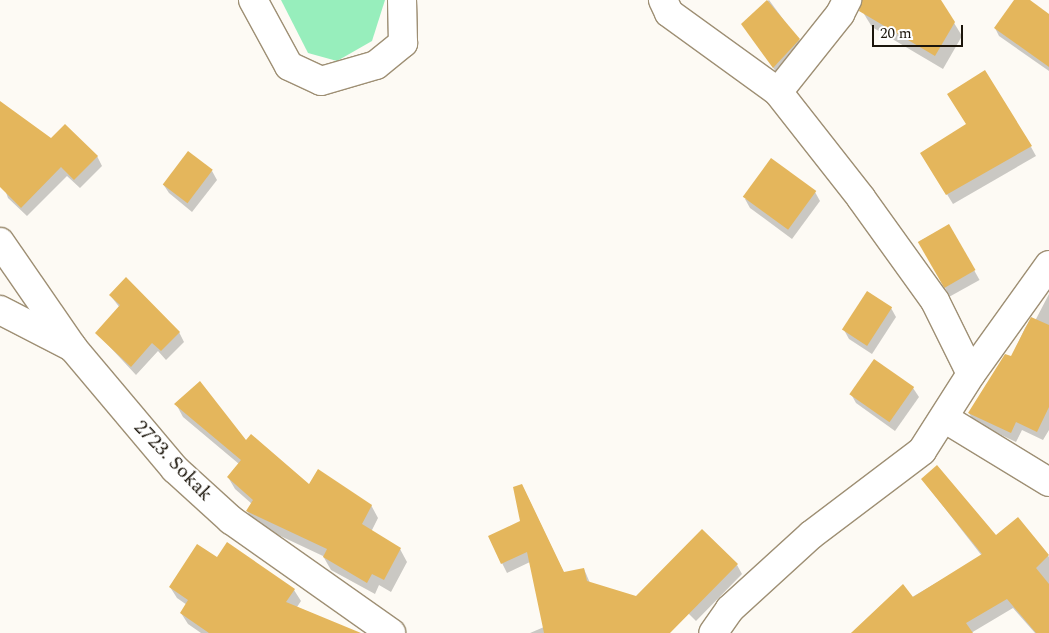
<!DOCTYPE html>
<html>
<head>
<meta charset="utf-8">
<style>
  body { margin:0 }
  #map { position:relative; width:1049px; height:633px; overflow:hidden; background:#fdfaf4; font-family:Spectral,serif }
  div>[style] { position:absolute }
  .green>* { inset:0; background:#97eebc }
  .shadow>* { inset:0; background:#0003; transform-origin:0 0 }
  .building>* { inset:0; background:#e4b65c; transform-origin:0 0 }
  .roads { filter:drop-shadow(1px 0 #9e8f74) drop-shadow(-1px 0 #9e8f74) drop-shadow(0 1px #9e8f74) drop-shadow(0 -1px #9e8f74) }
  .minor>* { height:28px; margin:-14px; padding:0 14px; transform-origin:14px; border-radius:14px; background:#fff }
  span { translate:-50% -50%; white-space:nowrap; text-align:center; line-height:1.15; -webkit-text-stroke:4px #fff; paint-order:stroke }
  .street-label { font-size:20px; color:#1b150b }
  .scale { position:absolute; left:872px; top:25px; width:91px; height:22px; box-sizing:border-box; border:2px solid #1b150b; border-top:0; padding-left:6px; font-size:15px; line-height:18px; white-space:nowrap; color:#1b150b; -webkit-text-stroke:4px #fff; paint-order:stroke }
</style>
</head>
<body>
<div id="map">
  <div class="green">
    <i style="clip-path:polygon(281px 0,385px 0,372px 41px,337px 61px,308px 53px)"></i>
  </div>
  <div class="shadow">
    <i style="clip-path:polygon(769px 0,805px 49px,779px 76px,742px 24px)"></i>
    <i style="clip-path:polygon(872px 0,940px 0,962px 36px,943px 69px,872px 27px,864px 14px)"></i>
    <i style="clip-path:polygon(1016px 0,1028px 0,1049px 15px,1049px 71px,999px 36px,995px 28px)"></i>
    <i style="clip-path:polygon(0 102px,51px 139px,97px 156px,102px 166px,80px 188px,67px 176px,27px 216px,8px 198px,0 176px)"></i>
    <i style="clip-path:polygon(967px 125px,1031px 147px,1036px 156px,953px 204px,927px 162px)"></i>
    <i style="clip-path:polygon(212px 171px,217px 180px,192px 212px,169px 193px,163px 184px)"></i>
    <i style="clip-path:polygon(815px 192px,820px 201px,792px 239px,750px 208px,745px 199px)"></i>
    <i style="left:949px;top:225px;width:63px;height:34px;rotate:61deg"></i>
    <i style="clip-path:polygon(1049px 294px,1049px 430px,1043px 440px,1022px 430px,1016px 442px,974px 422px,969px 413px,1011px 358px,1025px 328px,1031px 319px,1035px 321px)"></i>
    <i style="clip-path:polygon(110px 295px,179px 332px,184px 342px,166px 360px,158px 351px,136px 375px,97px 333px,120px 308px)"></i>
    <i style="clip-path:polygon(891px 308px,896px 317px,872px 354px,849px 339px,844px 330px)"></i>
    <i style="clip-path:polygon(874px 361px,913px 388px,919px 397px,895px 431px,856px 403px,851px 394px)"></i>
    <i style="clip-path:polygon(176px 404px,246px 442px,310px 486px,371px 505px,378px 518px,371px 532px,400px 549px,407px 562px,391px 592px,379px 585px,375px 594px,331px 570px,323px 556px,255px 524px,247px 511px,252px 504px,235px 489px,228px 477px,239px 464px,183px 417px)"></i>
    <i style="clip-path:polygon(922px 479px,996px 537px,1017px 519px,1049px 557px,1049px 633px,1035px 633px,1013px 608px,971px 633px,851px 633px,982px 556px)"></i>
    <i style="clip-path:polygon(522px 485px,564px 573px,584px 569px,590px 583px,636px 598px,737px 565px,742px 574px,696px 621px,671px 596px,659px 633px,530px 633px,544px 627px,530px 562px,507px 573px,489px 537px,522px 522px)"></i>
    <i style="clip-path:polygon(217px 559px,294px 590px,301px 601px,297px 607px,358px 633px,201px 633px,188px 624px,181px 613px,187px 605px,177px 598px,170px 587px)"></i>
  </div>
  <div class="building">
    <i style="clip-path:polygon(767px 0,800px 39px,773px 68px,741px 24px)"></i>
    <i style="clip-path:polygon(862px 0,941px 0,955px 22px,935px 56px,859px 11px)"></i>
    <i style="clip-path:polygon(1014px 0,1030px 0,1049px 14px,1049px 67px,994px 28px)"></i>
    <i style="clip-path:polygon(985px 70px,1032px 146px,946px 195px,920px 153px,966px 124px,947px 94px)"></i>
    <i style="clip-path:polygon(0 101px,51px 138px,65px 124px,98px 156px,74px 180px,61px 167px,21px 208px,0 187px)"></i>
    <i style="left:188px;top:151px;width:31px;height:42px;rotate:37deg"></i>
    <i style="left:771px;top:158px;width:56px;height:48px;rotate:36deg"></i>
    <i style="left:949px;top:224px;width:53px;height:36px;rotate:60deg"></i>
    <i style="clip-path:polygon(126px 277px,180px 332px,161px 351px,152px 343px,131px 367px,95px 333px,120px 305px,109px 295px)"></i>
    <i style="left:867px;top:291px;width:30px;height:46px;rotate:33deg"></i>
    <i style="clip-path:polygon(1031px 317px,1049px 325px,1049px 407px,1037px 432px,1016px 422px,1011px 433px,968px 413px,1005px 354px,1011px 356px)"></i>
    <i style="left:874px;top:359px;width:49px;height:43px;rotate:35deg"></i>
    <i style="clip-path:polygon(200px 381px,246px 440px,251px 434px,309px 484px,318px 469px,372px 505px,362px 524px,401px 548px,384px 580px,372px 574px,367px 583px,323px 557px,327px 549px,246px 511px,253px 500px,227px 477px,241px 460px,174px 404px)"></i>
    <i style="clip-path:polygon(937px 465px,996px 535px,1018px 517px,1049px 555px,1036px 568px,1049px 584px,1049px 633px,1036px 633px,1007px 599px,966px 623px,973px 633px,851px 633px,903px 584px,913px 597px,982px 554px,921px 479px)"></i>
    <i style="clip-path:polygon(522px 484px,564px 572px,584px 568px,587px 581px,636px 596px,702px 529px,738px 564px,670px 633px,544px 633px,527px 552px,501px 564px,488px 536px,520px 521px,513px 487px)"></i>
    <i style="clip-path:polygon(227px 542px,295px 589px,286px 602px,361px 633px,209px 633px,180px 613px,188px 600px,169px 587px,197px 544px,217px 557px)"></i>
  </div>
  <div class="roads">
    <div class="minor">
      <i style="left:253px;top:0;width:75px;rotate:61.4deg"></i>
      <i style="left:289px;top:66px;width:35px;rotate:25deg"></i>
      <i style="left:321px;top:81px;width:57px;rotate:-16.2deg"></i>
      <i style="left:376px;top:65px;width:35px;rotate:-39deg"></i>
      <i style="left:403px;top:43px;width:43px;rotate:-91.3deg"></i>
      <i style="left:663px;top:0;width:14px;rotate:65deg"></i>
      <i style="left:669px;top:13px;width:135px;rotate:35.9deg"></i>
      <i style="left:778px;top:92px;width:135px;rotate:51.9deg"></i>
      <i style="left:861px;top:198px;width:127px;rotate:54.3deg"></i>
      <i style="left:935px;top:301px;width:81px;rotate:63.7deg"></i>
      <i style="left:971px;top:374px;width:91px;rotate:122.5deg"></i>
      <i style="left:922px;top:451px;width:139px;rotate:142.9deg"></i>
      <i style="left:811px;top:535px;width:110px;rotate:137.6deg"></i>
      <i style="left:730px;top:609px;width:29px;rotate:125deg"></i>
      <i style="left:778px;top:92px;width:100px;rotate:-51.5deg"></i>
      <i style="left:840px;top:14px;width:16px;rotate:-63deg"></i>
      <i style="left:0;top:242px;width:129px;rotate:55.4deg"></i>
      <i style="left:73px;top:348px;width:158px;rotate:49.9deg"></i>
      <i style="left:175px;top:469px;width:76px;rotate:42.3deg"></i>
      <i style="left:231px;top:520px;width:196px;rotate:35.2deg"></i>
      <i style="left:0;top:310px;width:81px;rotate:27.2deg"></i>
      <i style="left:971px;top:374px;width:134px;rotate:-54.4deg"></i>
      <i style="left:944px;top:418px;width:123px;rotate:31.4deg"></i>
    </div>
  </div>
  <div class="street-label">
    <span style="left:173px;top:461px;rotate:46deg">2723. Sokak</span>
  </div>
  <div class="scale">20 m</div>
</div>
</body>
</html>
